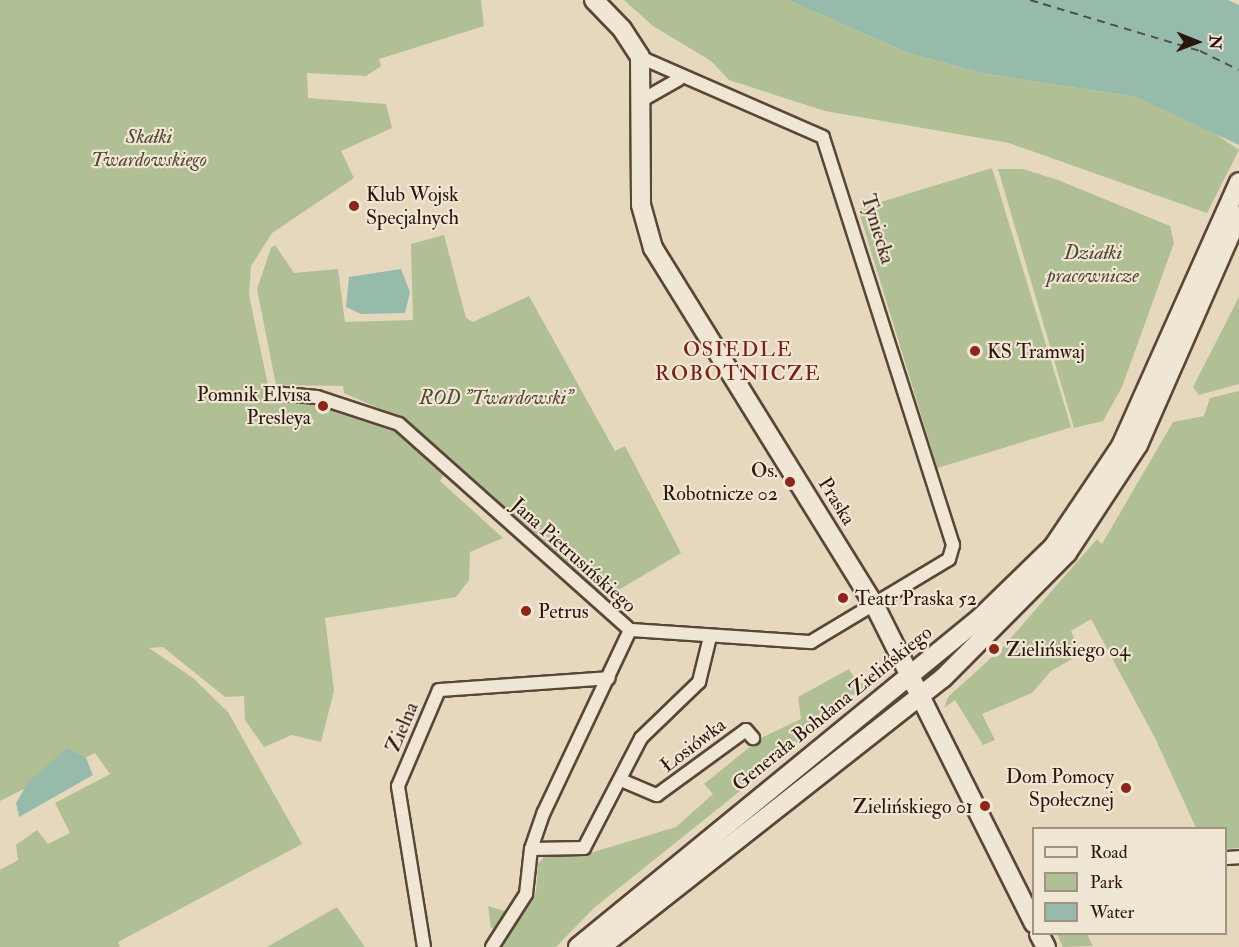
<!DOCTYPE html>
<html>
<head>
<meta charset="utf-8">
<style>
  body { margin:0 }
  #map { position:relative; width:1239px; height:947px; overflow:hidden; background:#e6d8bd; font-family:"IM FELL Double Pica",serif }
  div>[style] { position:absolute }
  .green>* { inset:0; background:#b1bf94; transform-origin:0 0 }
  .water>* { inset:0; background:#97bbaa }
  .ferry>* { height:1.5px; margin-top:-0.75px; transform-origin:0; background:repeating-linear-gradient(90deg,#514f43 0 8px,transparent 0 14px) }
  .roads { filter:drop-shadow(2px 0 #5a4638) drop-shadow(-2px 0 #5a4638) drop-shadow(0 2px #5a4638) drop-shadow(0 -2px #5a4638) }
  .street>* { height:12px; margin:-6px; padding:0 6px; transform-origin:6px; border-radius:6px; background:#efe6d4 }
  .secondary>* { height:18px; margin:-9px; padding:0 9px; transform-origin:9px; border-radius:9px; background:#efe6d4 }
  .dots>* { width:16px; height:16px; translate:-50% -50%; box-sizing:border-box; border:3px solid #efe6d4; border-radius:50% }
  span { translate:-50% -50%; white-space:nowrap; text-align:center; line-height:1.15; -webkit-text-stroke:4.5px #efe6d4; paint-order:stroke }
  .park-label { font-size:20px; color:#544835; font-style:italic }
  .poi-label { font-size:20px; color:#2c150c }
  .left { translate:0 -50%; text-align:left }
  .right { translate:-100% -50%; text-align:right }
  .street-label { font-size:20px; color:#2c150c }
  .neighbourhood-label { font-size:21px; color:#7a1f14; letter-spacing:1.5px }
  .legend { position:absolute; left:1032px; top:827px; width:195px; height:108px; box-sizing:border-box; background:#efe6d4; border:2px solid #a19284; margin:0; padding:8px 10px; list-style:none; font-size:18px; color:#2c150c }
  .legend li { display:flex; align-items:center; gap:12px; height:30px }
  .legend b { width:30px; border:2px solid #a19284 }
  .north { position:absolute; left:1167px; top:12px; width:60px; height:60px; -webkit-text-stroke:4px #efe6d4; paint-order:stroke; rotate:91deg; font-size:16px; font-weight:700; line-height:24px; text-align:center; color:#2c150c }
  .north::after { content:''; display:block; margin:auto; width:21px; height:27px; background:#2c150c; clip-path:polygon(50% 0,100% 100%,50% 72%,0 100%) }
</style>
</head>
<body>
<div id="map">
  <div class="green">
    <i style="clip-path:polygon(0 0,481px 0,484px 26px,379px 59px,381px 66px,366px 76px,307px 73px,308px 98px,386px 104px,392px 128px,341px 151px,354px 178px,272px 233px,251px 266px,249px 295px,270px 395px,305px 397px,392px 424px,446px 471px,440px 481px,503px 538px,470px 552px,469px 580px,456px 597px,325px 618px,334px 691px,321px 742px,292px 735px,264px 747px,245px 720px,244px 696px,225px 697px,163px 647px,149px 648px,193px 678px,228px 712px,302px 844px,118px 942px,120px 947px,0 947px,0 870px,18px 860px,16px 845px,37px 830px,48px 844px,70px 833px,55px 803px,110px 774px,95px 753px,0 801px)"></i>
    <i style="clip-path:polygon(624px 0,788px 0,908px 53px,981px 73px,1137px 97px,1197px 121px,1239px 150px,1207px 213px,1009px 143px,825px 111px,729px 80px,711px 61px,653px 26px)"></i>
    <i style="left:992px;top:168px;width:271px;height:140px;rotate:73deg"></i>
    <i style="clip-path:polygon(998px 169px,1023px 169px,1058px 180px,1170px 226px,1174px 243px,1122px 387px,1103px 421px,1074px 428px)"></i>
    <i style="clip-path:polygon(444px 235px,466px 318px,473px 322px,529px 296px,615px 451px,625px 446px,681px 553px,605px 598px,396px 416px,344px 393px,343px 386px,276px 385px,257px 289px,271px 248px,275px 245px,294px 273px,338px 269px,345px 322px,413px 320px,411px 244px)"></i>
    <i style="clip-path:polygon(1239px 297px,1239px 384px,1199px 395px,1193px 387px)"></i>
    <i style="clip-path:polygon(1239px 391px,1239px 848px,1226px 849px,1226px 828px,1196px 828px,1155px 738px,1091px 619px,1071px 631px,1081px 654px,1051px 671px,1032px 693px,982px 714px,995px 740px,983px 745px,955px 700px,944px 708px,948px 697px,1003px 647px,1097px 539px,1102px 544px,1173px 422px,1204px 416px,1210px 398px)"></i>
    <i style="clip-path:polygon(849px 669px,858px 684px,876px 680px,817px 721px,796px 746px,594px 908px,556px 947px,502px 947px,536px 892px,538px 864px,545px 856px,587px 854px,676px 827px,713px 794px,704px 784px,761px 738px,801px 719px,798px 697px)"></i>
    <i style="clip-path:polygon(488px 906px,508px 912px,497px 929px,491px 928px)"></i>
    <i style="clip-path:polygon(337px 907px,365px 947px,267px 947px)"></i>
    <i style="clip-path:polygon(1057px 934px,1087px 934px,1093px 946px,1063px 947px)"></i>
  </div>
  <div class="water">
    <i style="clip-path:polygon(788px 0,1228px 0,1239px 5px,1239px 145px,1137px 97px,981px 73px,908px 53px)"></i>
    <i style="clip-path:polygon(401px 269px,410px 292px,405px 313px,361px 314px,346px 307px,349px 277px)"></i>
    <i style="clip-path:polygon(67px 748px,86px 758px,93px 775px,19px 817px,16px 803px,29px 781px)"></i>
  </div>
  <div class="ferry">
    <i style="left:1030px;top:0;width:177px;rotate:16.7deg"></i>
    <i style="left:1200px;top:51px;width:43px;rotate:26deg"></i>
  </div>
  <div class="roads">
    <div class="street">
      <i style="left:644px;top:99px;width:40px;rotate:-29.7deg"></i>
      <i style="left:273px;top:393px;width:44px;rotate:5.2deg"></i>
      <i style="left:317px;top:397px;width:86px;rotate:18.2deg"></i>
      <i style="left:399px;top:424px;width:310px;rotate:41.7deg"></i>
      <i style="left:630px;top:630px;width:181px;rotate:3.8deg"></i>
      <i style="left:811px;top:642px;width:161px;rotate:-31deg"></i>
      <i style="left:949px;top:559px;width:15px;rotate:-74deg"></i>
      <i style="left:953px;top:545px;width:428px;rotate:-107.7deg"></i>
      <i style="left:823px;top:137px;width:200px;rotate:-156.4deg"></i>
      <i style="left:621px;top:780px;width:39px;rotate:23deg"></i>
      <i style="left:657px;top:795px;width:110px;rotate:-36.1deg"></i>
      <i style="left:746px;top:730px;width:11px;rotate:49deg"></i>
      <i style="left:531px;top:849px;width:53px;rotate:-1.1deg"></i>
      <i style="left:584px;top:848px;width:124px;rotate:-62.6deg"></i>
      <i style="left:641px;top:738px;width:81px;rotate:-44deg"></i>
      <i style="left:699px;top:682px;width:46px;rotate:-76.3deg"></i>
      <i style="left:1226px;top:858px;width:13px;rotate:-4deg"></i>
      <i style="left:424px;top:947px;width:163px;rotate:-99.2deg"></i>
      <i style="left:398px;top:786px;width:104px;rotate:-66.9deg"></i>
      <i style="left:439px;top:690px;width:170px;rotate:-4deg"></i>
      <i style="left:492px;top:947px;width:63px;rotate:-57.3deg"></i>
      <i style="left:526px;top:894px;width:45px;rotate:-83.7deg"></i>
      <i style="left:531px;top:849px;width:39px;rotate:-71deg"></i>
      <i style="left:544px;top:812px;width:201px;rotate:-64.7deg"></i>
    </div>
    <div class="secondary">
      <i style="left:594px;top:0;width:40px;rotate:46deg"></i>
      <i style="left:622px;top:29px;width:33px;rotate:57deg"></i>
      <i style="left:640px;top:57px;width:148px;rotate:89.6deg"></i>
      <i style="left:641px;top:205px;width:45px;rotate:74.4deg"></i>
      <i style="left:653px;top:248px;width:421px;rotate:58.2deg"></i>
      <i style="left:875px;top:606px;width:355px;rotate:63.4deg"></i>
      <i style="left:1039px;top:934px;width:15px;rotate:62deg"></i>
      <i style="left:578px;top:947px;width:521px;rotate:-39.31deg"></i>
      <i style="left:981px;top:617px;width:100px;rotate:-44.2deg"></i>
      <i style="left:1053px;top:547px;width:122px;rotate:-56deg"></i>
      <i style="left:1121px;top:446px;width:289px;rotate:-65.9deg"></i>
      <i style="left:601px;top:947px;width:435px;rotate:-38.2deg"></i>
      <i style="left:943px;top:678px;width:176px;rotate:-45.2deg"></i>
      <i style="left:1067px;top:553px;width:129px;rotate:-56.7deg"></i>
      <i style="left:1138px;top:445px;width:251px;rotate:-66.3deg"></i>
    </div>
  </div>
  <div class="dots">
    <i style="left:354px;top:206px;background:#8f2418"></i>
    <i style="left:975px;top:351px;background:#8f2418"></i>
    <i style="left:323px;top:406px;background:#8f2418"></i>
    <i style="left:790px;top:482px;background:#8f2418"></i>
    <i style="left:843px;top:598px;background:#8f2418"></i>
    <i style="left:526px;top:611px;background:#8f2418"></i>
    <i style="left:994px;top:649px;background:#8f2418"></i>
    <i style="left:1126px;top:788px;background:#8f2418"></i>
    <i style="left:985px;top:806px;background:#8f2418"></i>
  </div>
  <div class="park-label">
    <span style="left:149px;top:148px">Skałki<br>Twardowskiego</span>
    <span style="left:1093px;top:264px">Działki<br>pracownicze</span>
    <span style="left:496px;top:397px">ROD "Twardowski"</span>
  </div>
  <div class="poi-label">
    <span class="left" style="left:366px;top:206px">Klub Wojsk<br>Specjalnych</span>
    <span class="left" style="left:987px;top:351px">KS Tramwaj</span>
    <span class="right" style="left:311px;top:406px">Pomnik Elvisa<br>Presleya</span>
    <span class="right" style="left:778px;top:482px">Os.<br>Robotnicze 02</span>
    <span class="left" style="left:855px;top:598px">Teatr Praska 52</span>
    <span class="left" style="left:538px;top:611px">Petrus</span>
    <span class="left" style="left:1006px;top:649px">Zielińskiego 04</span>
    <span class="right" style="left:1114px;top:788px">Dom Pomocy<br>Społecznej</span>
    <span class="right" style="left:973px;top:806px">Zielińskiego 01</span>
  </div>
  <div class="street-label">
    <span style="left:878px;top:229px;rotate:73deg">Tyniecka</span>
    <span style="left:837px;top:501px;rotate:58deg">Praska</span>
    <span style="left:574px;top:555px;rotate:42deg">Jana Pietrusińskiego</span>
    <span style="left:832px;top:708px;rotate:-39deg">Generała Bohdana Zielińskiego</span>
    <span style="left:402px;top:727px;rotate:-67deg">Zielna</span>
    <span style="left:693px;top:745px;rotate:-37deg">Łosiówka</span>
  </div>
  <div class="neighbourhood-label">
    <span style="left:738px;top:362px">OSIEDLE<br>ROBOTNICZE</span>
  </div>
  <ul class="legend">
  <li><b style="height:8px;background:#efe6d4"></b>Road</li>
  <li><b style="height:16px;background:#b1bf94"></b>Park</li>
  <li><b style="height:16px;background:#97bbaa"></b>Water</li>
  </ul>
  <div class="north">N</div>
</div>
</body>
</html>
